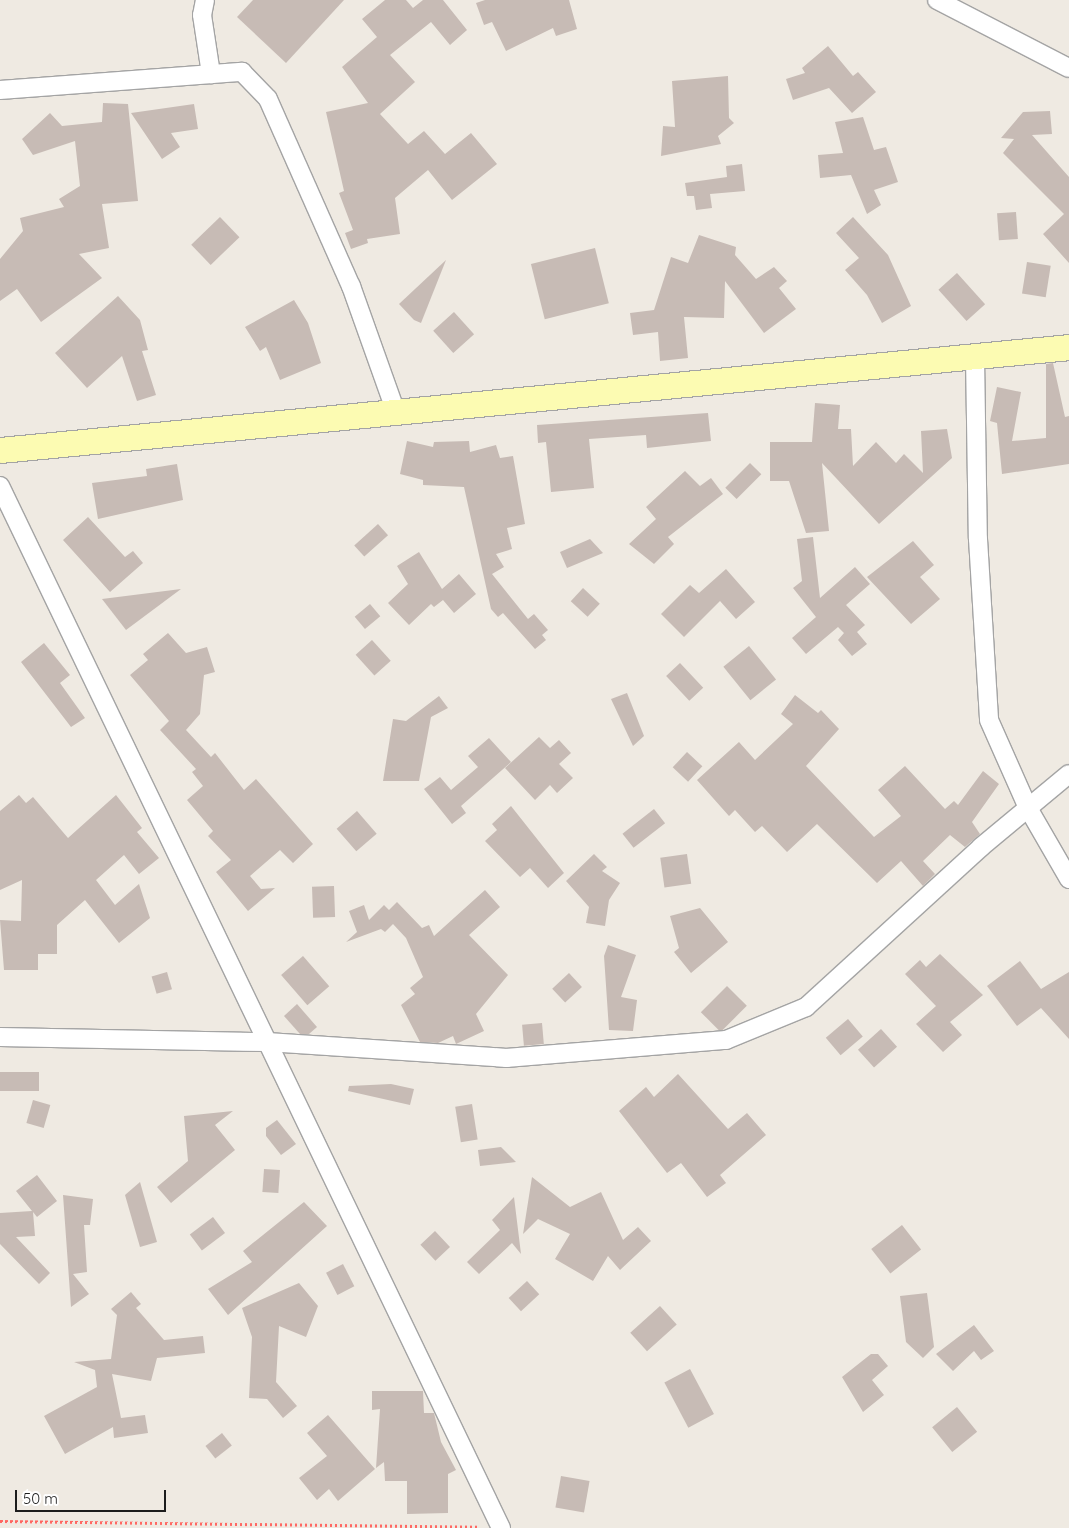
<!DOCTYPE html>
<html>
<head>
<meta charset="utf-8">
<style>
  body { margin:0 }
  #map { position:relative; width:1069px; height:1528px; overflow:hidden; background:#efeae2; font-family:Quicksand,sans-serif }
  div>[style] { position:absolute }
  .building>* { inset:0; background:#c7bbb5; transform-origin:0 0 }
  .path>* { height:3px; margin-top:-1.5px; transform-origin:0; background:repeating-linear-gradient(90deg,#ff6863 0 2.5px,transparent 0 5px) }
  .roads { filter:drop-shadow(1px 0 #a4a4a4) drop-shadow(-1px 0 #a4a4a4) drop-shadow(0 1px #a4a4a4) drop-shadow(0 -1px #a4a4a4) }
  .street>* { height:18px; margin:-9px; padding:0 9px; transform-origin:9px; border-radius:9px; background:#fff }
  .secondary>* { height:25px; margin:-12.5px; padding:0 12.5px; transform-origin:12.5px; border-radius:12.5px; background:#fcfbb2 }
  span { translate:-50% -50%; white-space:nowrap; text-align:center; line-height:1.15; -webkit-text-stroke:5px #fff; paint-order:stroke }
  .scale { position:absolute; left:15px; top:1490px; width:151px; height:22px; box-sizing:border-box; border:2px solid #1d1d1d; border-top:0; padding-left:6px; font-size:15px; line-height:18px; white-space:nowrap; color:#1d1d1d; -webkit-text-stroke:4px #fff; paint-order:stroke }
</style>
</head>
<body>
<div id="map">
  <div class="building">
    <i style="clip-path:polygon(253px 0,344px 0,286px 63px,237px 17px)"></i>
    <i style="clip-path:polygon(385px 0,406px 0,413px 8px,423px 0,443px 0,467px 30px,450px 45px,431px 22px,390px 55px,415px 82px,380px 114px,408px 144px,424px 131px,445px 154px,471px 133px,497px 164px,452px 200px,428px 170px,395px 198px,400px 234px,367px 239px,368px 243px,351px 249px,345px 233px,353px 230px,339px 193px,344px 191px,326px 112px,368px 103px,342px 67px,377px 37px,362px 19px)"></i>
    <i style="clip-path:polygon(485px 0,569px 0,577px 29px,556px 36px,553px 28px,506px 51px,492px 22px,484px 25px,476px 3px)"></i>
    <i style="clip-path:polygon(828px 46px,853px 76px,858px 72px,876px 92px,852px 113px,829px 88px,793px 100px,786px 79px,805px 73px,802px 68px)"></i>
    <i style="clip-path:polygon(728px 76px,729px 118px,734px 123px,718px 136px,721px 144px,661px 156px,663px 126px,675px 127px,672px 81px)"></i>
    <i style="clip-path:polygon(103px 103px,128px 104px,138px 201px,102px 204px,109px 248px,79px 254px,102px 278px,41px 322px,17px 289px,0 301px,0 259px,23px 231px,20px 218px,64px 207px,59px 199px,80px 186px,75px 141px,33px 155px,22px 139px,50px 113px,62px 126px,102px 122px)"></i>
    <i style="clip-path:polygon(194px 104px,198px 129px,171px 133px,180px 147px,162px 159px,131px 113px)"></i>
    <i style="clip-path:polygon(1050px 111px,1052px 134px,1032px 135px,1069px 177px,1069px 263px,1043px 234px,1064px 214px,1003px 153px,1014px 139px,1001px 138px,1023px 112px)"></i>
    <i style="clip-path:polygon(863px 117px,874px 150px,886px 147px,898px 182px,874px 190px,881px 205px,867px 214px,851px 175px,820px 178px,818px 155px,843px 153px,835px 122px)"></i>
    <i style="clip-path:polygon(742px 164px,745px 191px,710px 194px,712px 208px,696px 210px,694px 196px,687px 196px,685px 183px,727px 177px,726px 166px)"></i>
    <i style="left:1016px;top:212px;width:27px;height:19px;rotate:86deg"></i>
    <i style="left:220px;top:217px;width:28px;height:40px;rotate:46deg"></i>
    <i style="clip-path:polygon(853px 217px,888px 255px,911px 306px,882px 323px,867px 295px,845px 270px,859px 258px,836px 233px)"></i>
    <i style="clip-path:polygon(699px 235px,736px 247px,735px 255px,756px 279px,774px 267px,787px 281px,779px 288px,796px 309px,764px 333px,725px 281px,724px 318px,684px 317px,688px 358px,660px 361px,658px 332px,633px 335px,630px 313px,654px 310px,671px 257px,688px 263px)"></i>
    <i style="left:595px;top:248px;width:57px;height:66px;rotate:76deg"></i>
    <i style="clip-path:polygon(446px 260px,421px 323px,414px 320px,399px 304px)"></i>
    <i style="left:1027px;top:262px;width:24px;height:32px;rotate:9deg"></i>
    <i style="left:957px;top:273px;width:42px;height:25px;rotate:48deg"></i>
    <i style="clip-path:polygon(118px 296px,140px 320px,148px 350px,142px 351px,156px 395px,137px 401px,122px 356px,87px 388px,55px 353px)"></i>
    <i style="clip-path:polygon(294px 300px,308px 323px,321px 363px,280px 380px,266px 347px,260px 351px,245px 327px)"></i>
    <i style="left:454px;top:312px;width:30px;height:28px;rotate:48deg"></i>
    <i style="clip-path:polygon(1053px 363px,1065px 417px,1069px 416px,1069px 464px,1002px 474px,997px 423px,990px 421px,997px 387px,1021px 392px,1012px 441px,1046px 438px,1046px 364px)"></i>
    <i style="clip-path:polygon(815px 403px,840px 405px,838px 429px,851px 429px,853px 466px,876px 442px,896px 463px,904px 454px,923px 473px,921px 431px,947px 429px,952px 458px,879px 524px,822px 463px,829px 531px,806px 533px,789px 481px,770px 481px,770px 442px,812px 442px)"></i>
    <i style="clip-path:polygon(708px 413px,711px 441px,647px 448px,646px 435px,589px 439px,594px 488px,551px 492px,546px 442px,538px 443px,537px 425px)"></i>
    <i style="clip-path:polygon(407px 441px,433px 447px,434px 442px,469px 441px,470px 452px,496px 445px,500px 458px,513px 456px,525px 524px,507px 528px,512px 549px,496px 554px,504px 567px,492px 574px,528px 619px,534px 614px,548px 630px,542px 635px,546px 640px,535px 649px,503px 613px,498px 617px,491px 609px,464px 487px,423px 485px,423px 480px,400px 474px)"></i>
    <i style="left:750px;top:463px;width:16px;height:35px;rotate:45deg"></i>
    <i style="clip-path:polygon(177px 464px,183px 500px,98px 519px,92px 483px,147px 476px,146px 469px)"></i>
    <i style="clip-path:polygon(685px 471px,700px 486px,711px 478px,723px 494px,668px 537px,674px 544px,654px 564px,629px 544px,656px 519px,646px 507px)"></i>
    <i style="clip-path:polygon(88px 517px,125px 557px,133px 551px,143px 563px,110px 592px,63px 540px)"></i>
    <i style="left:378px;top:524px;width:15px;height:32px;rotate:48deg"></i>
    <i style="clip-path:polygon(813px 537px,820px 598px,855px 567px,870px 584px,846px 605px,865px 625px,857px 632px,867px 644px,852px 656px,838px 640px,844px 633px,838px 627px,806px 654px,792px 638px,816px 617px,793px 588px,802px 581px,797px 539px)"></i>
    <i style="clip-path:polygon(590px 539px,603px 553px,567px 568px,560px 552px)"></i>
    <i style="clip-path:polygon(913px 541px,934px 565px,920px 577px,940px 599px,911px 624px,867px 577px)"></i>
    <i style="clip-path:polygon(419px 552px,442px 589px,459px 574px,476px 594px,454px 613px,443px 600px,434px 607px,431px 604px,409px 625px,388px 603px,408px 584px,397px 566px)"></i>
    <i style="clip-path:polygon(726px 569px,755px 602px,736px 619px,720px 601px,684px 637px,661px 614px,690px 585px,699px 593px)"></i>
    <i style="left:583px;top:588px;width:23px;height:18px;rotate:43deg"></i>
    <i style="clip-path:polygon(181px 589px,126px 630px,102px 599px)"></i>
    <i style="left:370px;top:604px;width:16px;height:20px;rotate:50deg"></i>
    <i style="clip-path:polygon(168px 633px,186px 653px,207px 647px,215px 672px,204px 675px,200px 714px,186px 730px,211px 757px,215px 753px,244px 790px,256px 779px,313px 844px,293px 863px,280px 850px,250px 876px,261px 889px,275px 888px,248px 911px,216px 872px,231px 860px,208px 836px,213px 831px,187px 800px,203px 786px,192px 772px,196px 769px,160px 730px,169px 721px,130px 675px,148px 660px,143px 654px)"></i>
    <i style="left:372px;top:640px;width:28px;height:22px;rotate:48deg"></i>
    <i style="clip-path:polygon(44px 643px,70px 675px,60px 683px,85px 718px,71px 727px,21px 662px)"></i>
    <i style="left:749px;top:646px;width:43px;height:33px;rotate:51deg"></i>
    <i style="left:680px;top:663px;width:34px;height:19px;rotate:47deg"></i>
    <i style="clip-path:polygon(627px 693px,644px 736px,633px 746px,611px 699px)"></i>
    <i style="clip-path:polygon(795px 695px,818px 713px,821px 710px,839px 729px,806px 766px,874px 837px,901px 816px,878px 790px,905px 766px,945px 809px,954px 801px,958px 805px,983px 771px,999px 784px,972px 822px,980px 834px,965px 847px,950px 835px,923px 861px,935px 874px,923px 886px,901px 861px,877px 883px,817px 824px,787px 852px,762px 826px,755px 832px,735px 810px,729px 816px,697px 780px,739px 742px,755px 760px,793px 724px,781px 714px)"></i>
    <i style="clip-path:polygon(439px 696px,448px 708px,431px 717px,419px 781px,383px 781px,393px 719px,406px 721px)"></i>
    <i style="clip-path:polygon(539px 737px,550px 748px,559px 740px,571px 753px,559px 764px,573px 778px,557px 793px,550px 785px,535px 800px,505px 768px)"></i>
    <i style="clip-path:polygon(489px 738px,511px 762px,461px 806px,466px 813px,452px 824px,424px 789px,440px 777px,451px 790px,478px 767px,468px 756px)"></i>
    <i style="left:687px;top:752px;width:21px;height:21px;rotate:43deg"></i>
    <i style="clip-path:polygon(19px 795px,26px 803px,33px 797px,68px 838px,116px 795px,142px 828px,137px 832px,159px 858px,139px 874px,124px 855px,96px 880px,115px 905px,139px 884px,150px 918px,119px 943px,85px 900px,57px 925px,57px 954px,38px 954px,38px 970px,4px 970px,0 920px,21px 921px,22px 880px,0 890px,0 811px)"></i>
    <i style="clip-path:polygon(511px 806px,564px 873px,548px 888px,530px 868px,520px 877px,485px 841px,497px 830px,492px 824px)"></i>
    <i style="left:654px;top:809px;width:18px;height:40px;rotate:52deg"></i>
    <i style="left:357px;top:811px;width:30px;height:27px;rotate:49deg"></i>
    <i style="clip-path:polygon(594px 854px,607px 867px,602px 871px,620px 883px,609px 900px,605px 926px,586px 923px,589px 907px,566px 881px)"></i>
    <i style="left:687px;top:854px;width:30px;height:27px;rotate:82deg"></i>
    <i style="left:334px;top:886px;width:31px;height:22px;rotate:88deg"></i>
    <i style="clip-path:polygon(485px 890px,500px 907px,469px 935px,508px 975px,476px 1014px,484px 1031px,456px 1044px,453px 1036px,438px 1043px,420px 1042px,401px 1005px,415px 994px,410px 988px,423px 977px,406px 938px,393px 924px,385px 932px,381px 929px,346px 942px,357px 932px,349px 911px,364px 905px,369px 920px,384px 905px,389px 910px,397px 902px,422px 928px,429px 925px,434px 936px)"></i>
    <i style="clip-path:polygon(700px 908px,728px 942px,691px 973px,674px 952px,679px 948px,670px 916px)"></i>
    <i style="clip-path:polygon(608px 945px,636px 955px,621px 997px,637px 1000px,633px 1031px,609px 1030px,604px 956px)"></i>
    <i style="clip-path:polygon(940px 954px,983px 995px,950px 1022px,962px 1035px,943px 1052px,916px 1024px,936px 1006px,905px 974px,920px 960px,926px 967px)"></i>
    <i style="left:303px;top:956px;width:40px;height:29px;rotate:49deg"></i>
    <i style="clip-path:polygon(1020px 961px,1041px 989px,1069px 972px,1069px 1039px,1041px 1008px,1017px 1026px,987px 986px)"></i>
    <i style="left:167px;top:972px;width:18px;height:16px;rotate:74deg"></i>
    <i style="left:569px;top:973px;width:19px;height:23px;rotate:47deg"></i>
    <i style="left:727px;top:986px;width:28px;height:37px;rotate:45deg"></i>
    <i style="clip-path:polygon(297px 1004px,317px 1027px,309px 1034px,300px 1034px,284px 1016px)"></i>
    <i style="left:848px;top:1019px;width:23px;height:29px;rotate:50deg"></i>
    <i style="left:542px;top:1023px;width:21px;height:20px;rotate:85deg"></i>
    <i style="left:881px;top:1029px;width:24px;height:31px;rotate:48deg"></i>
    <i style="left:0;top:1072px;width:39px;height:19px"></i>
    <i style="clip-path:polygon(678px 1074px,728px 1129px,747px 1113px,766px 1135px,720px 1175px,726px 1183px,707px 1197px,681px 1163px,667px 1173px,619px 1111px,646px 1087px,654px 1097px)"></i>
    <i style="clip-path:polygon(391px 1084px,414px 1089px,410px 1105px,348px 1091px,349px 1086px)"></i>
    <i style="left:33px;top:1100px;width:18px;height:24px;rotate:16deg"></i>
    <i style="left:472px;top:1104px;width:36px;height:17px;rotate:81deg"></i>
    <i style="clip-path:polygon(233px 1111px,215px 1125px,235px 1150px,171px 1203px,157px 1187px,188px 1161px,184px 1116px)"></i>
    <i style="clip-path:polygon(277px 1120px,296px 1144px,281px 1155px,266px 1136px,266px 1128px)"></i>
    <i style="clip-path:polygon(501px 1147px,516px 1162px,480px 1166px,478px 1150px)"></i>
    <i style="left:264px;top:1169px;width:16px;height:23px;rotate:4deg"></i>
    <i style="clip-path:polygon(37px 1175px,57px 1201px,37px 1217px,33px 1212px,35px 1236px,16px 1237px,50px 1273px,39px 1284px,0 1244px,0 1213px,32px 1211px,16px 1191px)"></i>
    <i style="clip-path:polygon(532px 1177px,570px 1207px,601px 1192px,623px 1240px,638px 1227px,651px 1241px,620px 1270px,608px 1256px,593px 1281px,555px 1259px,570px 1234px,538px 1219px,523px 1234px)"></i>
    <i style="clip-path:polygon(140px 1182px,157px 1242px,140px 1247px,125px 1195px)"></i>
    <i style="clip-path:polygon(63px 1195px,93px 1199px,90px 1225px,84px 1225px,87px 1272px,73px 1274px,89px 1294px,71px 1307px)"></i>
    <i style="clip-path:polygon(514px 1197px,521px 1254px,512px 1243px,479px 1274px,467px 1262px,500px 1230px,492px 1220px)"></i>
    <i style="clip-path:polygon(304px 1202px,327px 1226px,228px 1315px,208px 1289px,252px 1262px,243px 1251px)"></i>
    <i style="left:213px;top:1217px;width:20px;height:29px;rotate:53deg"></i>
    <i style="left:902px;top:1225px;width:31px;height:39px;rotate:52deg"></i>
    <i style="left:435px;top:1231px;width:22px;height:20px;rotate:47deg"></i>
    <i style="left:343px;top:1264px;width:25px;height:19px;rotate:63deg"></i>
    <i style="left:527px;top:1281px;width:18px;height:25px;rotate:47deg"></i>
    <i style="clip-path:polygon(299px 1283px,318px 1306px,306px 1337px,279px 1326px,276px 1382px,297px 1406px,283px 1418px,267px 1399px,249px 1398px,252px 1337px,242px 1308px)"></i>
    <i style="clip-path:polygon(131px 1292px,141px 1304px,136px 1308px,164px 1340px,203px 1336px,205px 1353px,157px 1358px,151px 1381px,112px 1374px,121px 1418px,145px 1415px,148px 1433px,114px 1438px,113px 1427px,65px 1454px,44px 1416px,97px 1387px,95px 1370px,74px 1362px,111px 1359px,117px 1315px,111px 1309px)"></i>
    <i style="clip-path:polygon(927px 1293px,934px 1347px,923px 1358px,906px 1342px,900px 1296px)"></i>
    <i style="left:660px;top:1306px;width:25px;height:40px;rotate:48deg"></i>
    <i style="clip-path:polygon(974px 1325px,994px 1351px,981px 1360px,974px 1351px,953px 1371px,936px 1354px)"></i>
    <i style="clip-path:polygon(871px 1354px,878px 1354px,888px 1366px,872px 1380px,884px 1395px,863px 1412px,842px 1377px)"></i>
    <i style="left:690px;top:1369px;width:51px;height:29px;rotate:62deg"></i>
    <i style="clip-path:polygon(372px 1391px,423px 1391px,424px 1413px,434px 1413px,441px 1442px,456px 1470px,448px 1474px,448px 1513px,407px 1514px,407px 1481px,385px 1481px,384px 1462px,376px 1468px,380px 1409px,372px 1410px)"></i>
    <i style="left:957px;top:1407px;width:32px;height:32px;rotate:51deg"></i>
    <i style="clip-path:polygon(328px 1415px,375px 1469px,338px 1501px,329px 1489px,317px 1500px,299px 1478px,327px 1456px,307px 1433px)"></i>
    <i style="left:222px;top:1433px;width:16px;height:21px;rotate:52deg"></i>
    <i style="left:561px;top:1476px;width:29px;height:32px;rotate:10deg"></i>
  </div>
  <div class="path">
    <i style="left:0;top:1521px;width:480px;rotate:0.7deg"></i>
  </div>
  <div class="roads">
    <div class="street">
      <i style="left:205px;top:0;width:15px;rotate:101deg"></i>
      <i style="left:202px;top:15px;width:60px;rotate:81.3deg"></i>
      <i style="left:937px;top:0;width:148px;rotate:27.3deg"></i>
      <i style="left:0;top:90px;width:243px;rotate:-4.3deg"></i>
      <i style="left:242px;top:72px;width:37px;rotate:46deg"></i>
      <i style="left:268px;top:99px;width:205px;rotate:66.1deg"></i>
      <i style="left:351px;top:286px;width:137px;rotate:70.4deg"></i>
      <i style="left:975px;top:357px;width:182px;rotate:89.1deg"></i>
      <i style="left:978px;top:539px;width:181px;rotate:86.5deg"></i>
      <i style="left:989px;top:720px;width:96px;rotate:66.1deg"></i>
      <i style="left:1028px;top:808px;width:82px;rotate:60deg"></i>
      <i style="left:0;top:486px;width:1156px;rotate:64.32deg"></i>
      <i style="left:0;top:1037px;width:267px;rotate:1.1deg"></i>
      <i style="left:267px;top:1042px;width:240px;rotate:3.8deg"></i>
      <i style="left:506px;top:1058px;width:221px;rotate:-4.7deg"></i>
      <i style="left:726px;top:1040px;width:87px;rotate:-22.4deg"></i>
      <i style="left:806px;top:1007px;width:237px;rotate:-42.4deg"></i>
      <i style="left:981px;top:847px;width:114px;rotate:-39.7deg"></i>
    </div>
    <div class="secondary">
      <i style="left:0;top:450px;width:1074px;rotate:-5.5deg"></i>
    </div>
  </div>
  <div class="scale">50 m</div>
</div>
</body>
</html>
